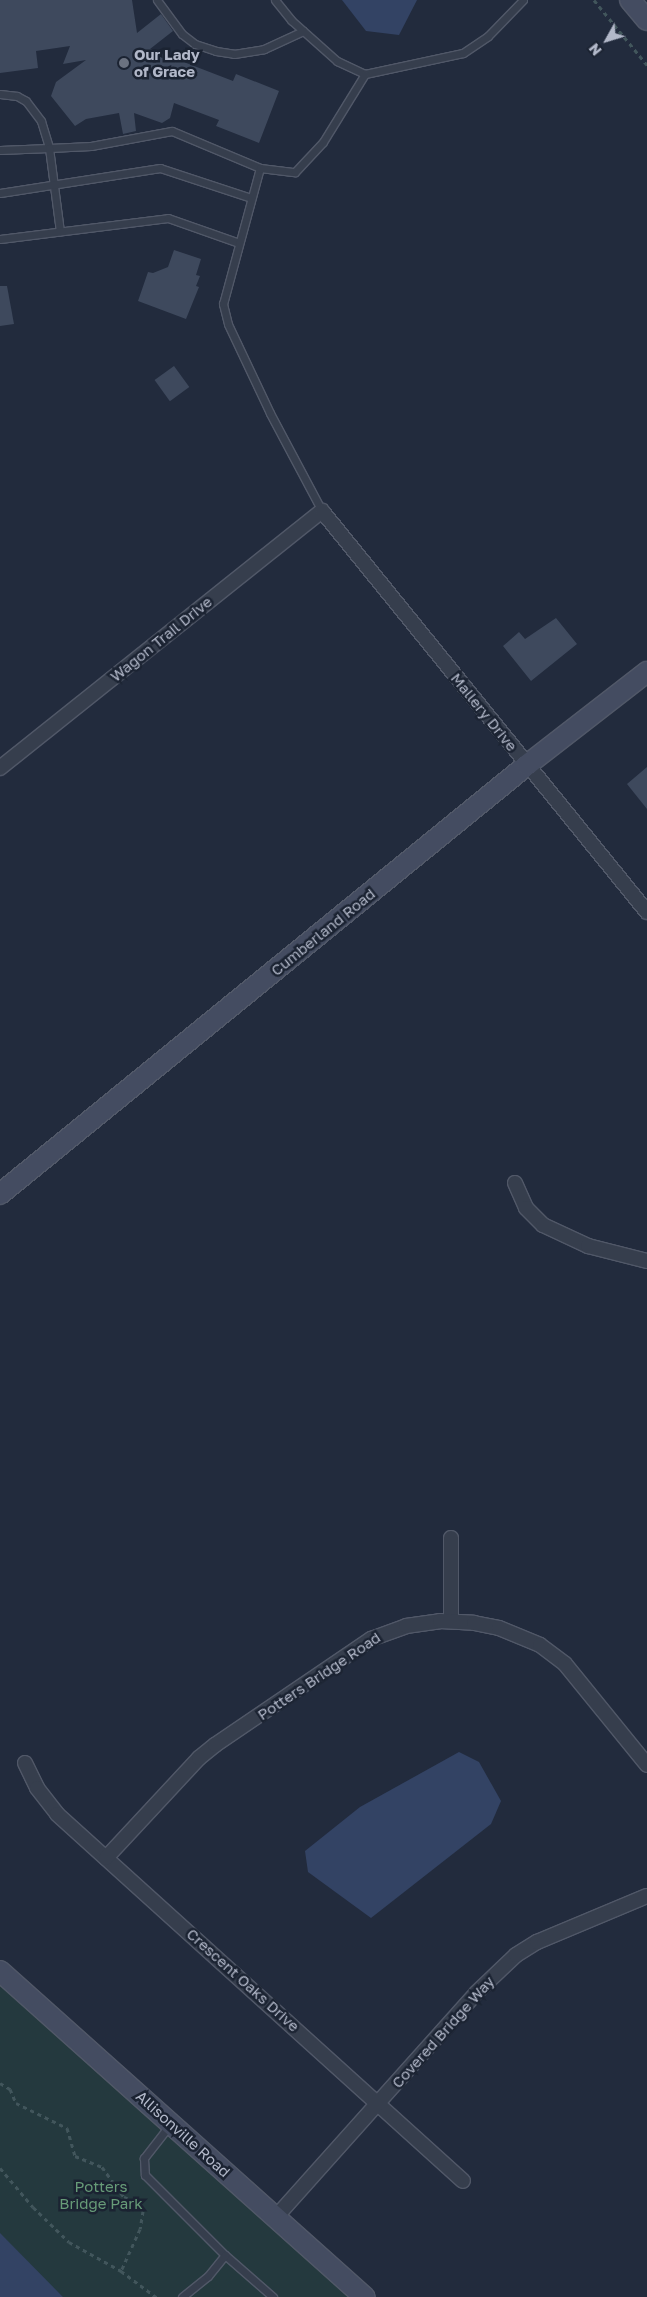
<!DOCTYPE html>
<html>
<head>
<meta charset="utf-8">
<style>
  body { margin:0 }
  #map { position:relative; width:647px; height:2297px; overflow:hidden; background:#222b3d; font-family:"Golos Text",sans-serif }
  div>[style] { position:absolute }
  .green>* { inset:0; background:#24393e }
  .water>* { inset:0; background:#334364 }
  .building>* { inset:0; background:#3e495d; transform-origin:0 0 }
  .path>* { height:3px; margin-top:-1.5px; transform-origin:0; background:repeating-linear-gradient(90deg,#42565c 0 4px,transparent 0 8px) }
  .roads { filter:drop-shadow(1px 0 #515868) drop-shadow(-1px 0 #515868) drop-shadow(0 1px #515868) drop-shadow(0 -1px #515868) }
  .lane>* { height:7px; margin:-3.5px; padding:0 3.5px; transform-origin:3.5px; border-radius:3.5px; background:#363e4d }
  .street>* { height:14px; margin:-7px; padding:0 7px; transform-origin:7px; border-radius:7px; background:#363e4d }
  .secondary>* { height:20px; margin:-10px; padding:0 10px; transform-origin:10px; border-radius:10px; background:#444c61 }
  .dots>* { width:14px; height:14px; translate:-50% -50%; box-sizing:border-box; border:2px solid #1b2332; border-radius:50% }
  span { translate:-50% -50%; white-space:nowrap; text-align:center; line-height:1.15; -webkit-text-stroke:5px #1b2332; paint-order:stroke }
  .poi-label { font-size:15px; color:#b2b8c9; font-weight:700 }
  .left { translate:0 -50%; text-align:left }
  .street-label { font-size:15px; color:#b2b8c9 }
  .park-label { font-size:15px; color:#679b78 }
  .north { position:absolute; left:582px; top:15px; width:50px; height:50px; -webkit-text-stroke:4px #1b2332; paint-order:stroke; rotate:231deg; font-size:14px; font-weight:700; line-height:20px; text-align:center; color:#b2b8c9 }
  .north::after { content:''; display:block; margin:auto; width:18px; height:22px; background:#b2b8c9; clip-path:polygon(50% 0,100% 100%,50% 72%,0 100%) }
</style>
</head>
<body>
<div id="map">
  <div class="green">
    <i style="clip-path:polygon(0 1971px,365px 2297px,63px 2297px,0 2238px)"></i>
  </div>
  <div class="water">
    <i style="clip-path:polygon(342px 0,417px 0,399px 35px,366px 31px)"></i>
    <i style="clip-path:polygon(459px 1752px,479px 1762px,501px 1801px,491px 1824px,371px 1918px,308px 1872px,305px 1851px,360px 1807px)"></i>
    <i style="clip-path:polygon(0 2233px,63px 2297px,0 2297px)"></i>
  </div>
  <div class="building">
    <i style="clip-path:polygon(0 0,132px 0,137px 33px,161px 14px,173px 31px,150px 49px,233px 81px,236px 74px,279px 91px,259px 143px,216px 126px,219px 120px,174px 103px,170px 118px,162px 123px,134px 113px,136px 131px,123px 134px,119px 113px,86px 119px,75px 126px,51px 96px,56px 82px,86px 60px,63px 64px,70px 46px,36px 51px,38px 68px,0 73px)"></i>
    <i style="clip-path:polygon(174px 250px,201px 259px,196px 275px,200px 276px,196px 286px,199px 287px,186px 319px,138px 301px,148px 272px,153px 273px,168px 267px)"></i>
    <i style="clip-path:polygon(0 286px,7px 286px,14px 324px,0 326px)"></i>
    <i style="left:174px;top:366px;width:26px;height:24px;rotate:54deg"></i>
    <i style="clip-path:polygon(556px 618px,577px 644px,531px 681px,503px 646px,519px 632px,525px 639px)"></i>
    <i style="clip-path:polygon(647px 767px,647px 809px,627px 784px)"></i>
  </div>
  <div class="path">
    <i style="left:594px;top:0;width:84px;rotate:50.8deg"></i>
    <i style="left:0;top:2083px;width:12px;rotate:31deg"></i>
    <i style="left:10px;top:2089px;width:15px;rotate:67deg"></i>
    <i style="left:16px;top:2103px;width:57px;rotate:26.1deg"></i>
    <i style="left:67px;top:2128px;width:29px;rotate:74deg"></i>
    <i style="left:75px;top:2156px;width:29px;rotate:22deg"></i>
    <i style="left:102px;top:2167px;width:37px;rotate:54deg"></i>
    <i style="left:124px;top:2197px;width:11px;rotate:22deg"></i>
    <i style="left:134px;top:2201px;width:13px;rotate:48deg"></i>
    <i style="left:143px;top:2211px;width:18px;rotate:99deg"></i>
    <i style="left:140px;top:2229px;width:46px;rotate:114.3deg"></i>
    <i style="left:0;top:2168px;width:51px;rotate:49.8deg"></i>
    <i style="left:33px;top:2207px;width:50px;rotate:44.2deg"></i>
    <i style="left:69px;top:2242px;width:60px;rotate:29.1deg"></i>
    <i style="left:121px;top:2271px;width:44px;rotate:36.6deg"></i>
  </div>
  <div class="roads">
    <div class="lane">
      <i style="left:157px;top:0;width:42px;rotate:53.7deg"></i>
      <i style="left:182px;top:34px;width:16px;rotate:38deg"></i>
      <i style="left:195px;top:44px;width:22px;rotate:18deg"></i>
      <i style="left:216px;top:51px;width:18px;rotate:9deg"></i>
      <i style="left:234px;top:54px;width:30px;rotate:-9deg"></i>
      <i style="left:264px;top:49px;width:43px;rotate:-24.8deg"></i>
      <i style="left:275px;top:0;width:26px;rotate:51deg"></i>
      <i style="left:291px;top:20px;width:62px;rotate:41.7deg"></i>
      <i style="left:337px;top:61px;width:31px;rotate:25deg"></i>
      <i style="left:365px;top:74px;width:100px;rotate:-12.1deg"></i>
      <i style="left:463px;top:53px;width:30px;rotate:-34deg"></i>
      <i style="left:488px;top:36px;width:50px;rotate:-45.8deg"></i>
      <i style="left:0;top:94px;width:17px;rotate:7deg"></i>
      <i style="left:17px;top:96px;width:10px;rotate:29deg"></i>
      <i style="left:26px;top:101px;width:25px;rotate:53deg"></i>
      <i style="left:41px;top:121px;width:28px;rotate:73deg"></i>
      <i style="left:49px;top:148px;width:42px;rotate:-2.7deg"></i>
      <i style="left:91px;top:146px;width:82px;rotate:-10.5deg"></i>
      <i style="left:172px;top:131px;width:95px;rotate:22.8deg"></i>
      <i style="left:0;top:150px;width:49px;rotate:-2.3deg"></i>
      <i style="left:49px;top:148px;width:84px;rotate:82.5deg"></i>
      <i style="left:0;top:193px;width:162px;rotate:-8.9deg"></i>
      <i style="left:160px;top:168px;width:96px;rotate:18.2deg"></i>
      <i style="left:0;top:239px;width:169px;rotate:-7.1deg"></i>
      <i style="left:168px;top:218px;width:75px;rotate:19.4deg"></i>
      <i style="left:322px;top:511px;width:111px;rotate:-118deg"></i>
      <i style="left:270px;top:413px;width:98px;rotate:-115.3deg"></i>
      <i style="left:228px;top:324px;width:21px;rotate:-104deg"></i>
      <i style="left:223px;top:304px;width:141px;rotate:-74.8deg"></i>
      <i style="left:260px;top:168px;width:35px;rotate:7deg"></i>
      <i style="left:295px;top:172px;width:41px;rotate:-47deg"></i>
      <i style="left:323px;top:142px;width:80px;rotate:-58.3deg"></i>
      <i style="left:169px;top:2126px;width:41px;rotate:128deg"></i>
      <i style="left:144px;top:2158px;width:17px;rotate:87deg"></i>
      <i style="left:145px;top:2175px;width:113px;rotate:45deg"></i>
      <i style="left:225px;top:2255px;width:64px;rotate:41.2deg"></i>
      <i style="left:182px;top:2297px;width:33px;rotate:-39deg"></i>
      <i style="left:208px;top:2276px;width:27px;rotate:-51deg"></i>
    </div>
    <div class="street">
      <i style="left:0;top:768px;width:412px;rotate:-38.6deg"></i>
      <i style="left:322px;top:511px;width:516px;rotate:50.98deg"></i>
      <i style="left:515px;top:1183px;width:27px;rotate:66deg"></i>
      <i style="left:526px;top:1208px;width:24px;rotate:45deg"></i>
      <i style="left:543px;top:1225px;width:50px;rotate:25deg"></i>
      <i style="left:588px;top:1246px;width:61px;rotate:14.3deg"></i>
      <i style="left:451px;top:1538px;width:82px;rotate:90deg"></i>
      <i style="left:25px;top:1763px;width:28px;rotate:64deg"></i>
      <i style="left:37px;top:1788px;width:33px;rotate:52deg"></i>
      <i style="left:57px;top:1814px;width:547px;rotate:42.11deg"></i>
      <i style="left:106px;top:1858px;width:137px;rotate:-47.1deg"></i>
      <i style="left:199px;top:1758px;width:21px;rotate:-39deg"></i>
      <i style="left:215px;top:1745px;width:189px;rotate:-34.2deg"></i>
      <i style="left:371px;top:1639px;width:37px;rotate:-20deg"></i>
      <i style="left:406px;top:1626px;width:34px;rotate:-8deg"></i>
      <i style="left:440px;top:1621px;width:34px;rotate:3deg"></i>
      <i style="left:474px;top:1623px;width:25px;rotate:11deg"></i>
      <i style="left:499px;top:1628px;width:44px;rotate:22.5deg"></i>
      <i style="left:540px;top:1645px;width:31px;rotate:37deg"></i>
      <i style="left:565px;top:1664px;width:130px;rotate:50.9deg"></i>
      <i style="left:276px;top:2217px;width:300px;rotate:-48.2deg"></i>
      <i style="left:476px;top:1993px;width:55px;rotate:-43.5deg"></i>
      <i style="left:516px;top:1955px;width:25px;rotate:-32deg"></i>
      <i style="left:537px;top:1942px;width:119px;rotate:-22.7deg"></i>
    </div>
    <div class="secondary">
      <i style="left:630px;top:0;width:26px;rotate:50deg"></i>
      <i style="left:0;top:1194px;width:680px;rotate:-39.15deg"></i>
      <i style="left:527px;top:765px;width:152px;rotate:-37.8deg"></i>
      <i style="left:0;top:1971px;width:489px;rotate:41.8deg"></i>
    </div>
  </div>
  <div class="dots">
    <i style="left:124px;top:63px;background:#6b7280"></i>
  </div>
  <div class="poi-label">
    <span class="left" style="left:134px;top:63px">Our Lady<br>of Grace</span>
  </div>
  <div class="street-label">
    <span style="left:161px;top:639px;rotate:-39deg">Wagon Trail Drive</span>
    <span style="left:484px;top:712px;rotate:51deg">Mallery Drive</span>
    <span style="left:323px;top:932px;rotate:-39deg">Cumberland Road</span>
    <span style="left:319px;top:1676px;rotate:-34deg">Potters Bridge Road</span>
    <span style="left:243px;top:1980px;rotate:42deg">Crescent Oaks Drive</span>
    <span style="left:443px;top:2032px;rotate:-48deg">Covered Bridge Way</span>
    <span style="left:183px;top:2134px;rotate:42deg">Allisonville Road</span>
  </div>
  <div class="park-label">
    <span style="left:101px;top:2195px">Potters<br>Bridge Park</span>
  </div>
  <div class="north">N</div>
</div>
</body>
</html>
